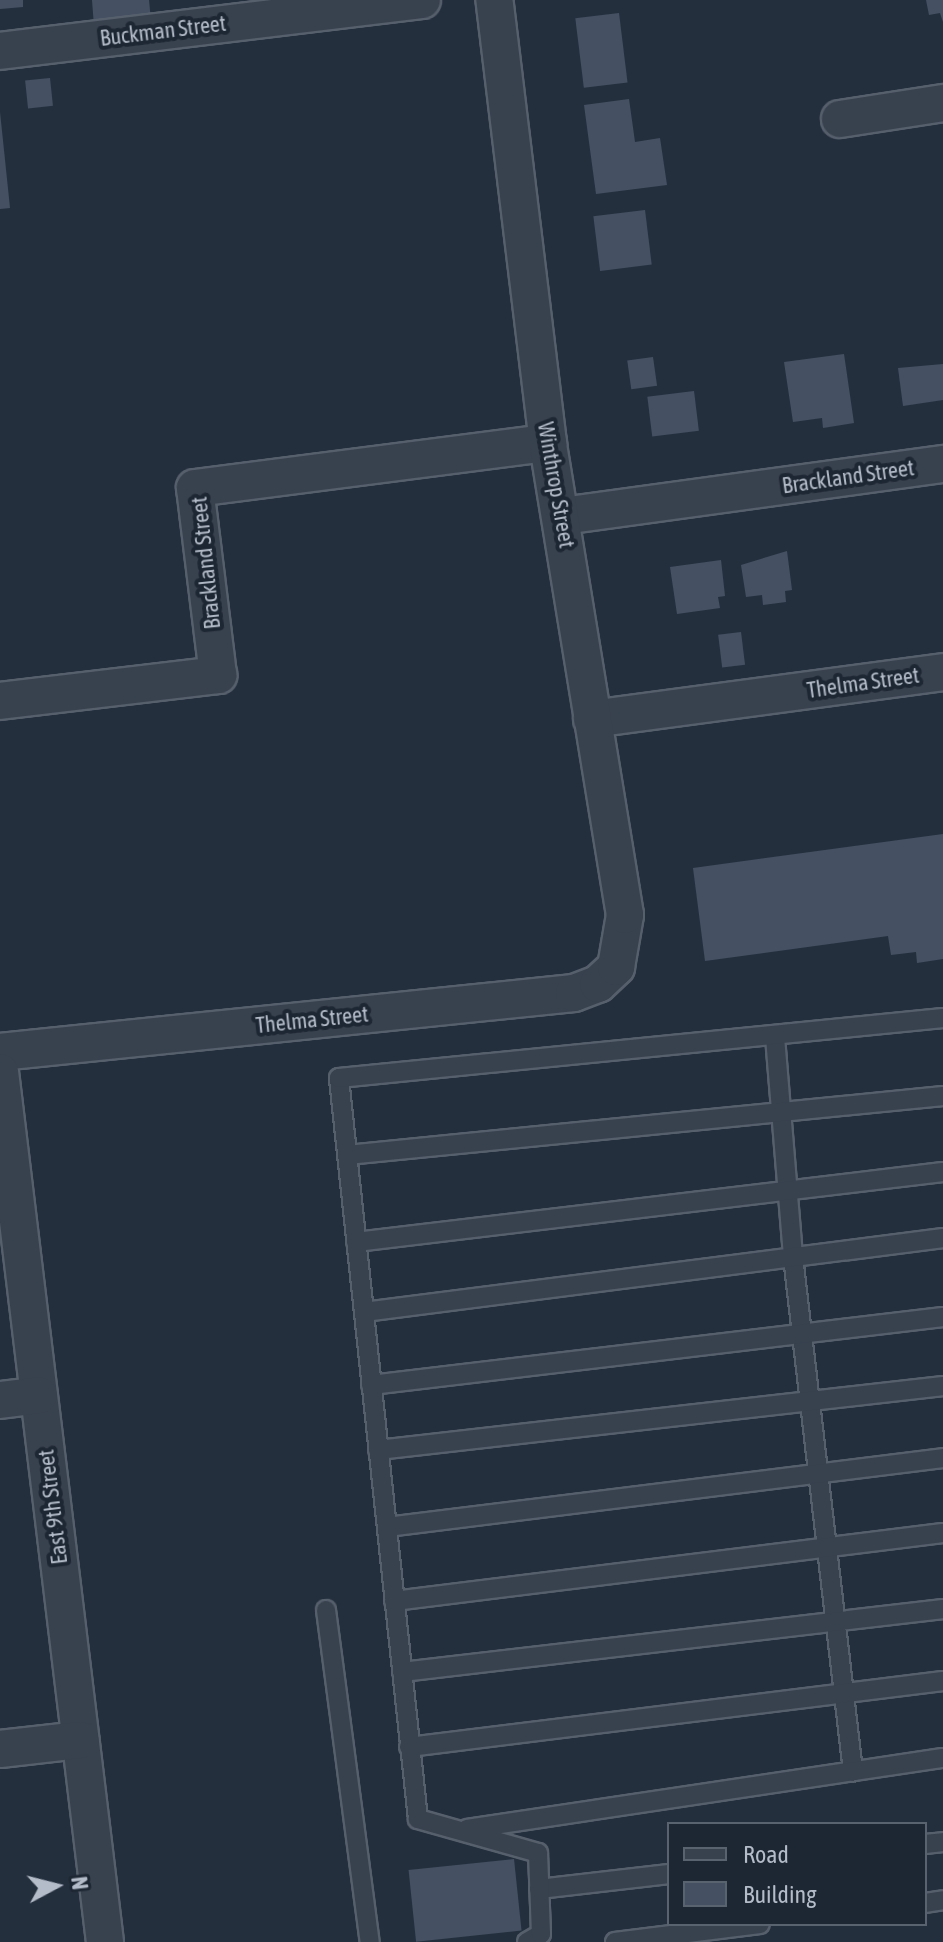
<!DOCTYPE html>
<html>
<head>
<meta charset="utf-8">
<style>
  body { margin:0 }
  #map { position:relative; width:943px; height:1942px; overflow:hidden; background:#242f3e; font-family:"Asap Condensed",sans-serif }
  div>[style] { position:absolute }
  .building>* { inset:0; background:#455162; transform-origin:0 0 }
  .roads { filter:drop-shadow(2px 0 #565f6c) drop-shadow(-2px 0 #565f6c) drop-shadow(0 2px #565f6c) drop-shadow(0 -2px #565f6c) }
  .lane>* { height:18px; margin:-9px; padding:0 9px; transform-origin:9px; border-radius:9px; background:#38414e }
  .street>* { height:36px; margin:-18px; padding:0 18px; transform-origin:18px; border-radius:18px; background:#38414e }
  span { translate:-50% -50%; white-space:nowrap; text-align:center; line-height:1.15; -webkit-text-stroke:8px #1d2633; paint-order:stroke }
  .street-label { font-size:22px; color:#b4bcc9 }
  .legend { position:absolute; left:667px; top:1822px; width:260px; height:104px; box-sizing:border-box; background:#1d2633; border:2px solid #59626f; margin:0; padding:10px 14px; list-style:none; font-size:24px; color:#b4bcc9 }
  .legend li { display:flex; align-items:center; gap:16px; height:40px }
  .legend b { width:40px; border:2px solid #59626f }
  .north { position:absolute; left:16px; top:1846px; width:80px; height:80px; -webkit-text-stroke:6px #1d2633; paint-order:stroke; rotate:83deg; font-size:22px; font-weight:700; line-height:32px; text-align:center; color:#b4bcc9 }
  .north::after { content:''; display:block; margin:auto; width:28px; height:36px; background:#b4bcc9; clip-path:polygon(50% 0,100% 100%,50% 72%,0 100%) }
</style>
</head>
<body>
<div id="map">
  <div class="building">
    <i style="clip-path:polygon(0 0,23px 0,23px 7px,0 9px)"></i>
    <i style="clip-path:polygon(92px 0,149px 0,151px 21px,94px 26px)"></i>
    <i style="clip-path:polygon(926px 0,943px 0,943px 22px,940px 13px,929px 15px)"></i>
    <i style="left:619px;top:13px;width:70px;height:44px;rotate:83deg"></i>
    <i style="left:50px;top:78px;width:28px;height:25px;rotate:84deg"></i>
    <i style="clip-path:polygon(629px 99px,635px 142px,660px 138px,667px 185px,596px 194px,584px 105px)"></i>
    <i style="clip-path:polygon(0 112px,10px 208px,0 209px)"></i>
    <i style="left:645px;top:210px;width:55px;height:52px;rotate:83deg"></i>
    <i style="clip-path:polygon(844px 354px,854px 423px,823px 428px,822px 418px,793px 422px,784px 362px)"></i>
    <i style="left:653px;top:357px;width:29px;height:26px;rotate:82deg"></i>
    <i style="clip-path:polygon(943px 364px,943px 400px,903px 406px,898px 368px)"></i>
    <i style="left:694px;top:391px;width:40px;height:47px;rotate:83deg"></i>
    <i style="clip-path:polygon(787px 551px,792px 590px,785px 591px,786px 602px,763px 605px,762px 595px,746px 597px,741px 565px)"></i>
    <i style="clip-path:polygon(721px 560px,725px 596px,718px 597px,720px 608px,677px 614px,670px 567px)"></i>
    <i style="left:741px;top:632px;width:33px;height:23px;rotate:83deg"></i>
    <i style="clip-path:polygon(943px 834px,943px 959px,917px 963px,916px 952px,891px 955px,888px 936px,705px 961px,693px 868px)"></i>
    <i style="left:514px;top:1859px;width:72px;height:106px;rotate:84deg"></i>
  </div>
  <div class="roads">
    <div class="lane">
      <i style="left:775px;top:1037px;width:221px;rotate:85.3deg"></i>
      <i style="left:793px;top:1257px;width:518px;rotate:83.35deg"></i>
      <i style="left:347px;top:1155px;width:599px;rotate:-5.65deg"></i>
      <i style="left:356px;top:1242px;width:591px;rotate:-6.8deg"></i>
      <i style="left:364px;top:1312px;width:584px;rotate:-7.28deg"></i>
      <i style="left:371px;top:1385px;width:576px;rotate:-6.78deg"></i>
      <i style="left:378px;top:1450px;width:569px;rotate:-6.46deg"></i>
      <i style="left:387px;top:1527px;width:560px;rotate:-7.07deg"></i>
      <i style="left:394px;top:1601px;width:553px;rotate:-7.06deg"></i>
      <i style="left:326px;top:1610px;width:335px;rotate:82.5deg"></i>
      <i style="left:402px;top:1672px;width:545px;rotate:-6.64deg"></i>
      <i style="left:409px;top:1747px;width:538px;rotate:-7.05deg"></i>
      <i style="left:467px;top:1829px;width:481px;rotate:-8.5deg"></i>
      <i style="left:925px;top:1844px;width:18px;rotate:-6deg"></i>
      <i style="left:539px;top:1889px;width:131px;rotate:-6.6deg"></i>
      <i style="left:925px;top:1903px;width:18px;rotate:-9deg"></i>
      <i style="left:527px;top:1942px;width:16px;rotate:-30deg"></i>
      <i style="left:541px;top:1934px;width:81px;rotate:-92.1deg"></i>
      <i style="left:538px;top:1853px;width:125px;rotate:-164.2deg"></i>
      <i style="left:418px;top:1819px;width:745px;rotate:-96.09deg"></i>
      <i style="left:339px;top:1078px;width:607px;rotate:-5.67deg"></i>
      <i style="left:615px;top:1942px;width:146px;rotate:-7.1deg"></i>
    </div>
    <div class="street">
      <i style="left:0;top:51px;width:425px;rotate:-6.9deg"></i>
      <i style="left:840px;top:119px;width:104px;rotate:-8.8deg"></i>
      <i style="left:563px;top:516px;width:384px;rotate:-7.8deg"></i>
      <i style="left:0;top:701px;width:220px;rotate:-6.8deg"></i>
      <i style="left:218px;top:675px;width:188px;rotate:-97deg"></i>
      <i style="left:195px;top:488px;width:356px;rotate:-7.3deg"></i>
      <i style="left:592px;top:719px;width:354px;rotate:-7.6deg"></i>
      <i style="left:0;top:1052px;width:577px;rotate:-5.87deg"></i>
      <i style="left:574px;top:993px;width:26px;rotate:-21deg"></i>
      <i style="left:598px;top:984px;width:25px;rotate:-43deg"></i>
      <i style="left:616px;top:967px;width:53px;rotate:-80.2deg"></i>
      <i style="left:625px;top:915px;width:478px;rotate:-99.3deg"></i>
      <i style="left:548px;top:443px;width:446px;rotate:-96.9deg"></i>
      <i style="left:0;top:1072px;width:876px;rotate:83.12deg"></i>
      <i style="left:0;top:1400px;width:39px;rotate:-7deg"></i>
      <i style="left:0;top:1749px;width:81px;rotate:-6.4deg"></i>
    </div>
  </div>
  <div class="street-label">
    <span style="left:163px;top:31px;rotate:-7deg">Buckman Street</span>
    <span style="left:848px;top:477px;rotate:-8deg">Brackland Street</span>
    <span style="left:556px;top:485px;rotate:80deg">Winthrop Street</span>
    <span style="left:206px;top:563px;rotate:-96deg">Brackland Street</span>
    <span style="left:863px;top:683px;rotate:-8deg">Thelma Street</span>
    <span style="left:312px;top:1020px;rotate:-6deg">Thelma Street</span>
    <span style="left:53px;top:1507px;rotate:-97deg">East 9th Street</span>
  </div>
  <ul class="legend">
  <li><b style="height:10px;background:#38414e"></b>Road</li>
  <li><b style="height:22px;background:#455162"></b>Building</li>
  </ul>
  <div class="north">N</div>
</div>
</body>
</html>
